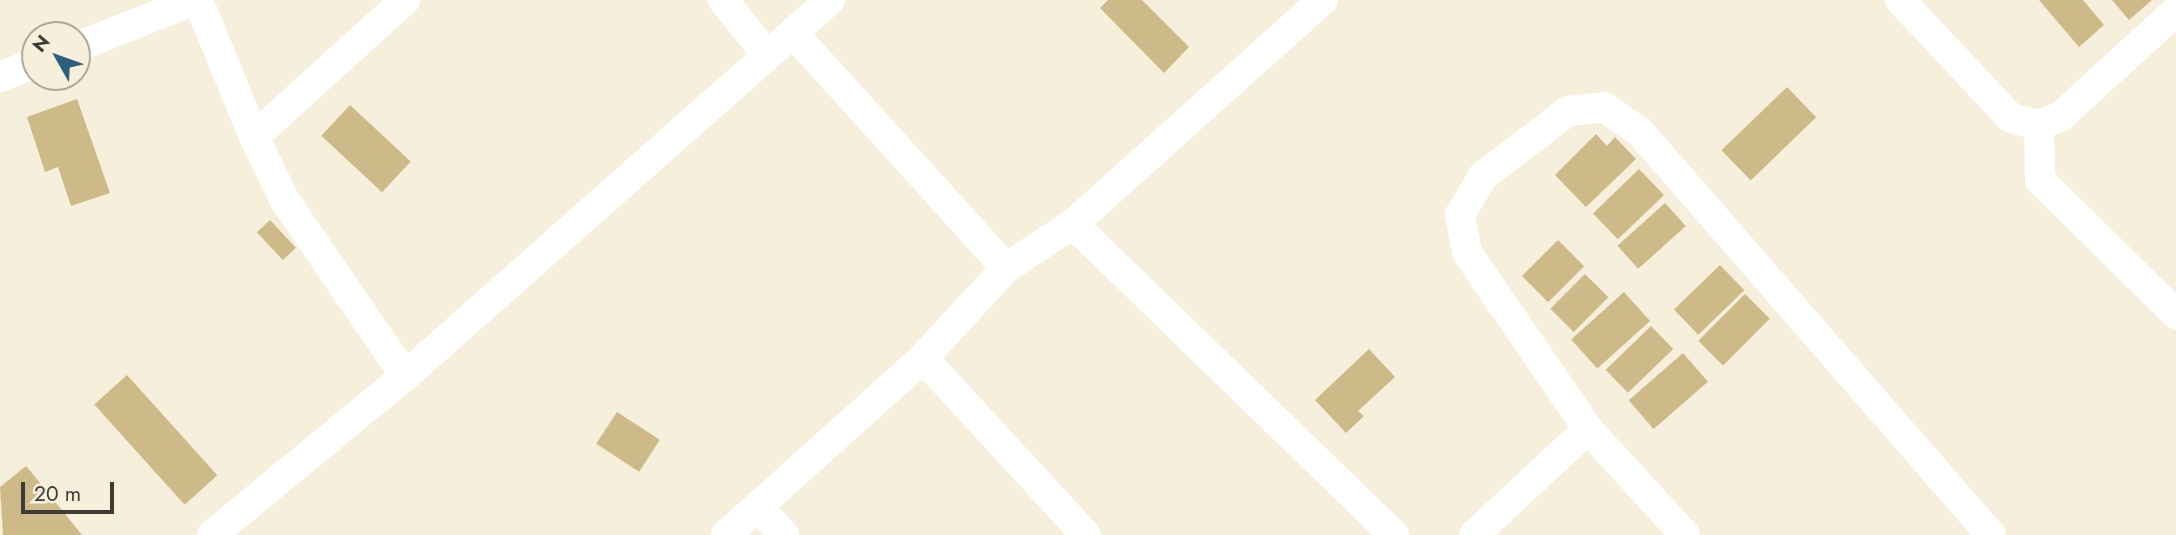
<!DOCTYPE html>
<html>
<head>
<meta charset="utf-8">
<style>
  body { margin:0 }
  #map { position:relative; width:2176px; height:535px; overflow:hidden; background:#f6efdc; font-family:Jost,sans-serif }
  div>[style] { position:absolute }
  .building>* { inset:0; background:#ceb988; transform-origin:0 0 }
  .street>* { height:30px; margin:-15px; padding:0 15px; transform-origin:15px; border-radius:15px; background:#fff }
  span { translate:-50% -50%; white-space:nowrap; text-align:center; line-height:1.15; -webkit-text-stroke:5px #f6efdc; paint-order:stroke }
  .north { position:absolute; left:21px; top:21px; width:70px; height:70px; box-sizing:border-box; background:#f6efdc; border:2px solid #ada799; border-radius:50%; rotate:310deg; font-size:19px; font-weight:700; line-height:28px; text-align:center; color:#3f3c35 }
  .north::after { content:''; display:block; margin:auto; width:24px; height:32px; background:#2d5e7c; clip-path:polygon(50% 0,100% 100%,50% 72%,0 100%) }
  .scale { position:absolute; left:21px; top:482px; width:93px; height:32px; box-sizing:border-box; border:4px solid #3f3c35; border-top:0; padding-left:9px; font-size:21px; line-height:24px; white-space:nowrap; color:#3f3c35; -webkit-text-stroke:5px #f6efdc; paint-order:stroke }
</style>
</head>
<body>
<div id="map">
  <div class="building">
    <i style="clip-path:polygon(1108px 0,1142px 0,1189px 47px,1164px 73px,1100px 8px)"></i>
    <i style="clip-path:polygon(2039px 0,2083px 0,2104px 25px,2079px 47px)"></i>
    <i style="clip-path:polygon(2112px 0,2152px 0,2129px 20px)"></i>
    <i style="left:1787px;top:87px;width:42px;height:91px;rotate:46deg"></i>
    <i style="clip-path:polygon(77px 99px,110px 193px,71px 206px,58px 167px,45px 172px,27px 117px)"></i>
    <i style="left:350px;top:105px;width:83px;height:42px;rotate:43deg"></i>
    <i style="clip-path:polygon(1596px 134px,1607px 146px,1615px 137px,1636px 159px,1586px 207px,1555px 175px)"></i>
    <i style="left:1639px;top:169px;width:36px;height:64px;rotate:46deg"></i>
    <i style="left:1665px;top:203px;width:31px;height:64px;rotate:48deg"></i>
    <i style="left:270px;top:220px;width:38px;height:18px;rotate:47deg"></i>
    <i style="left:1558px;top:240px;width:37px;height:51px;rotate:45deg"></i>
    <i style="left:1720px;top:265px;width:35px;height:64px;rotate:46deg"></i>
    <i style="left:1585px;top:274px;width:33px;height:49px;rotate:45deg"></i>
    <i style="left:1624px;top:292px;width:39px;height:71px;rotate:48deg"></i>
    <i style="left:1745px;top:294px;width:35px;height:66px;rotate:45deg"></i>
    <i style="left:1651px;top:326px;width:32px;height:63px;rotate:46deg"></i>
    <i style="clip-path:polygon(1369px 349px,1395px 377px,1358px 411px,1364px 416px,1346px 433px,1315px 400px)"></i>
    <i style="left:1683px;top:353px;width:38px;height:72px;rotate:49deg"></i>
    <i style="left:127px;top:375px;width:135px;height:44px;rotate:48deg"></i>
    <i style="left:617px;top:412px;width:51px;height:38px;rotate:33deg"></i>
    <i style="clip-path:polygon(26px 466px,36px 478px,82px 535px,3px 535px,0 487px)"></i>
  </div>
  <div class="street">
    <i style="left:198px;top:0;width:148px;rotate:67.8deg"></i>
    <i style="left:723px;top:0;width:70px;rotate:51.3deg"></i>
    <i style="left:1900px;top:0;width:162px;rotate:46.8deg"></i>
    <i style="left:2011px;top:118px;width:29px;rotate:14deg"></i>
    <i style="left:2039px;top:125px;width:22px;rotate:-21deg"></i>
    <i style="left:2060px;top:117px;width:157px;rotate:-42.4deg"></i>
    <i style="left:793px;top:33px;width:317px;rotate:47.8deg"></i>
    <i style="left:77px;top:47px;width:127px;rotate:-21.7deg"></i>
    <i style="left:0;top:77px;width:38px;rotate:-22deg"></i>
    <i style="left:2039px;top:125px;width:55px;rotate:89deg"></i>
    <i style="left:2040px;top:180px;width:191px;rotate:44.6deg"></i>
    <i style="left:1073px;top:224px;width:447px;rotate:44.1deg"></i>
    <i style="left:923px;top:358px;width:241px;rotate:47.4deg"></i>
    <i style="left:405px;top:376px;width:212px;rotate:-124.4deg"></i>
    <i style="left:285px;top:201px;width:71px;rotate:-115.8deg"></i>
    <i style="left:254px;top:137px;width:204px;rotate:-42.2deg"></i>
    <i style="left:758px;top:507px;width:38px;rotate:47deg"></i>
    <i style="left:212px;top:535px;width:250px;rotate:-39.5deg"></i>
    <i style="left:405px;top:376px;width:567px;rotate:-41.5deg"></i>
    <i style="left:726px;top:535px;width:265px;rotate:-41.9deg"></i>
    <i style="left:923px;top:358px;width:122px;rotate:-47.3deg"></i>
    <i style="left:1006px;top:268px;width:80px;rotate:-33.3deg"></i>
    <i style="left:1073px;top:224px;width:336px;rotate:-41.9deg"></i>
    <i style="left:1474px;top:535px;width:156px;rotate:-42.9deg"></i>
    <i style="left:1685px;top:535px;width:144px;rotate:-132.5deg"></i>
    <i style="left:1588px;top:429px;width:214px;rotate:-124.4deg"></i>
    <i style="left:1467px;top:252px;width:38px;rotate:-101deg"></i>
    <i style="left:1460px;top:215px;width:45px;rotate:-59.5deg"></i>
    <i style="left:1483px;top:176px;width:107px;rotate:-37.4deg"></i>
    <i style="left:1568px;top:111px;width:36px;rotate:-6deg"></i>
    <i style="left:1604px;top:107px;width:44px;rotate:34.8deg"></i>
    <i style="left:1640px;top:132px;width:534px;rotate:48.95deg"></i>
  </div>
  <div class="north">N</div>
  <div class="scale">20 m</div>
</div>
</body>
</html>
